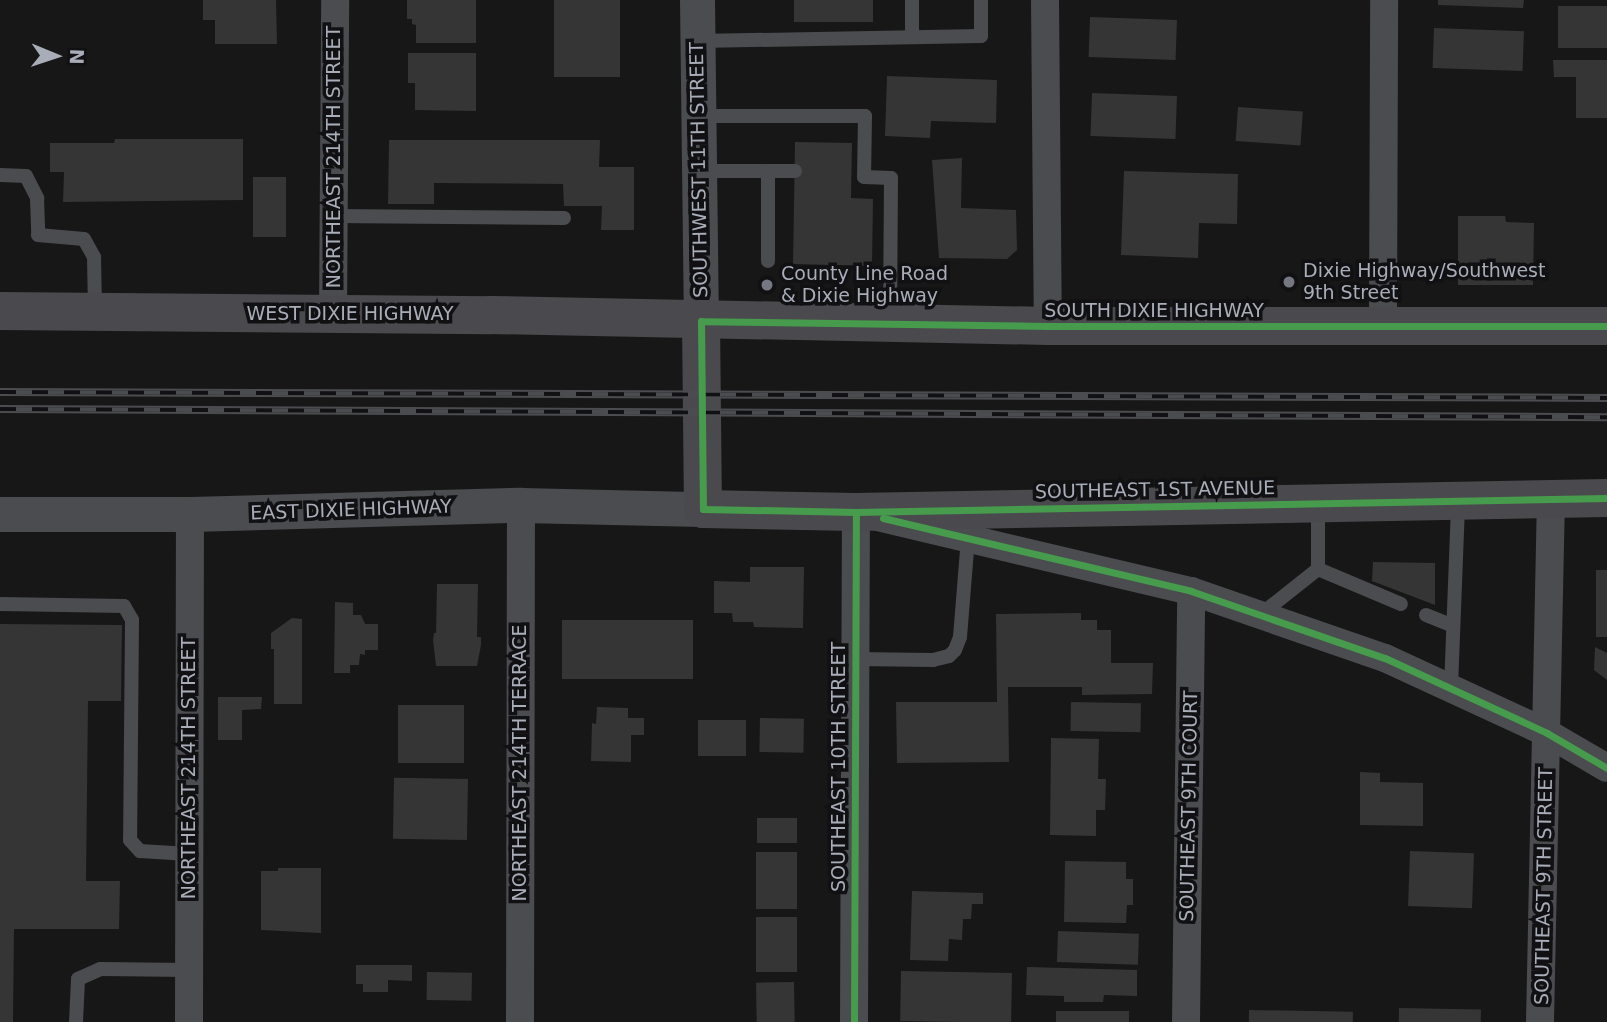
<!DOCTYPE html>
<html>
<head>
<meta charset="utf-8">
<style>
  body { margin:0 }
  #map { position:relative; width:1607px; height:1022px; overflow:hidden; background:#171717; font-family:"DejaVu Sans",sans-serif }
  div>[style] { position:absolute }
  .building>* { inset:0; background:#353536; transform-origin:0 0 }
  .service>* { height:14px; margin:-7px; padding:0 7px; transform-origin:7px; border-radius:7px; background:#4b4c50 }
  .minor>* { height:28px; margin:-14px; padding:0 14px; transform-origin:14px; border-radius:14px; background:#4b4c50 }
  .tertiary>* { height:35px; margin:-17.5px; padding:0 17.5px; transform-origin:17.5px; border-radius:17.5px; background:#4b4c50 }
  .secondary>* { height:38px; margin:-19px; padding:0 19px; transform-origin:19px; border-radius:19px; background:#4a4a4e }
  .rail>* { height:8px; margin-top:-4px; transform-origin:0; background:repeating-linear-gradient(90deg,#111113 0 16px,#4b4c4f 0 32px); box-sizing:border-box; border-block:2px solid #4b4c4f }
  .cycleway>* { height:7px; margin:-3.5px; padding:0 3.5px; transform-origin:3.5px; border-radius:3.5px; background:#469c4c }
  .dots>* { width:19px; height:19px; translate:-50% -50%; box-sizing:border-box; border:4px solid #111113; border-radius:50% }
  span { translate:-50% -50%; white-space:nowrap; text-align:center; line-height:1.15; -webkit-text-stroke:7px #111113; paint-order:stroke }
  .street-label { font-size:19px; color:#a8adb8 }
  .poi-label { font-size:19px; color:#a8adb8 }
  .left { translate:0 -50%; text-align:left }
  .north { position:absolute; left:21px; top:21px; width:70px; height:70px; -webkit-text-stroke:5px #111113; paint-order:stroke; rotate:92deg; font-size:19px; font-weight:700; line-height:28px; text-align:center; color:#a8adb8 }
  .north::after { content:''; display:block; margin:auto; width:24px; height:32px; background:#a8adb8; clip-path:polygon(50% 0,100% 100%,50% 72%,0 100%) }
</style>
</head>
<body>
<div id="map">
  <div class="building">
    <i style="clip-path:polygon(203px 0,276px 0,277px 44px,215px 44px,215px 20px,203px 20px)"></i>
    <i style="clip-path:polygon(407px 0,476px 0,476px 43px,416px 43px,416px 25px,412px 24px,412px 19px,407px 19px)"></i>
    <i style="left:554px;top:0;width:66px;height:77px"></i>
    <i style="left:794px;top:0;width:79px;height:22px"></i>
    <i style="clip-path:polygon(1438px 0,1524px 0,1523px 8px,1438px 5px)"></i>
    <i style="left:1558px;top:6px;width:49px;height:42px"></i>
    <i style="left:1090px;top:17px;width:87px;height:40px;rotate:2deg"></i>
    <i style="left:1434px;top:28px;width:90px;height:40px;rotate:2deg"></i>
    <i style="clip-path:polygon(408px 53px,476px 53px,476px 111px,415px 110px,415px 83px,408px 83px)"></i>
    <i style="clip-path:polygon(1553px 60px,1607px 60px,1607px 118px,1576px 118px,1576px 77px,1554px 77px)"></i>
    <i style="clip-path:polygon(887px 76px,997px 80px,996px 123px,931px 121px,930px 138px,885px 136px)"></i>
    <i style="left:1092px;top:93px;width:85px;height:43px;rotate:2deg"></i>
    <i style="left:1238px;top:107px;width:65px;height:34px;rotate:4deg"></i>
    <i style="clip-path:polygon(115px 139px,243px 139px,243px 200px,63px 202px,64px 172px,50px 172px,50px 143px,114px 143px)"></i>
    <i style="clip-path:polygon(389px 140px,600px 140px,599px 167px,634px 167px,634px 230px,601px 230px,602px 206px,564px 206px,563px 184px,434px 183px,434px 204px,388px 204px)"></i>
    <i style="clip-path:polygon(795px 142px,852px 143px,851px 198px,873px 199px,872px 266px,793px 264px)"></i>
    <i style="clip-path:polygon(962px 158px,961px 208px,1016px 210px,1017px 250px,1007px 259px,939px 258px,932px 160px)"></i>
    <i style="clip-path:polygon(1124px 171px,1238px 174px,1237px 224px,1199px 223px,1198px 258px,1121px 255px)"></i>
    <i style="left:253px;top:177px;width:33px;height:60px"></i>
    <i style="clip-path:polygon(1458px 216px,1505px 216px,1506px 222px,1534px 223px,1533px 285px,1458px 285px)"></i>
    <i style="clip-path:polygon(1373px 562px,1435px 563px,1435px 605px,1372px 581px)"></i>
    <i style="clip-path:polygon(750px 567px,804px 567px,803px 628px,754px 627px,753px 622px,733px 622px,732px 613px,714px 613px,714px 581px,750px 582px)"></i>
    <i style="left:1596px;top:570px;width:11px;height:67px"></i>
    <i style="clip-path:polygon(437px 584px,478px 584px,477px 637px,481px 637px,481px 645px,477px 666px,436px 666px,433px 640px,434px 633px,436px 633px)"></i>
    <i style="clip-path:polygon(335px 602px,353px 603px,353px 615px,361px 615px,365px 624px,378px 624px,378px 650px,365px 650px,365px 655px,360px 654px,359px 665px,350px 665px,350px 673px,334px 673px)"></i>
    <i style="clip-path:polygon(1081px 613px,1081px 620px,1097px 620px,1097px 630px,1111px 630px,1111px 663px,1153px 663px,1152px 694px,1082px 695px,1082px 687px,1008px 687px,1009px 762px,897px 763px,896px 702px,997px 702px,996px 614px)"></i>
    <i style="clip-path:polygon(292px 618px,302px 619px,302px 704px,274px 704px,274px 649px,271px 649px,271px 633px)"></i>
    <i style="left:562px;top:620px;width:131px;height:59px"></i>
    <i style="clip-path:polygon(0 624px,122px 625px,121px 701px,88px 701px,86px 881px,120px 881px,119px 929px,14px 929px,13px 1022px,0 1022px)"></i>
    <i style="clip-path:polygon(1595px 647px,1607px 653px,1607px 680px,1594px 670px)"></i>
    <i style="clip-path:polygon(218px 697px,262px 697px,261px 709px,242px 710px,242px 740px,218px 740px)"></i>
    <i style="left:1071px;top:702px;width:70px;height:29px;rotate:1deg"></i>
    <i style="left:398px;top:705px;width:66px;height:58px"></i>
    <i style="clip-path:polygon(597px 707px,628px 708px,628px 718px,644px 718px,644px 735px,631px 735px,631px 762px,591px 761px,592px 723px,596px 724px)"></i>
    <i style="left:760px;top:718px;width:44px;height:34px;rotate:1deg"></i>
    <i style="left:698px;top:720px;width:48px;height:36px"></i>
    <i style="clip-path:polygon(1051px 738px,1099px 739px,1098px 779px,1106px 779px,1105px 810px,1096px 810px,1096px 836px,1050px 835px)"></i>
    <i style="clip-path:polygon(1360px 772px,1380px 773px,1380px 782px,1423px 783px,1423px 826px,1360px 825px)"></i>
    <i style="left:468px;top:779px;width:61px;height:74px;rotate:91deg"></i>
    <i style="left:757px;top:818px;width:40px;height:25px"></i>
    <i style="left:1410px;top:851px;width:64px;height:55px;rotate:2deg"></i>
    <i style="left:797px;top:852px;width:57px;height:41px;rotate:90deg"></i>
    <i style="clip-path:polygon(1065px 861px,1126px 862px,1126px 879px,1133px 879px,1133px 905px,1127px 905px,1126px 923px,1064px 922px)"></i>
    <i style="clip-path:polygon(278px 868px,321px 868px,321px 933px,261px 930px,261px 871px,278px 871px)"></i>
    <i style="clip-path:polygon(912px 891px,983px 893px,983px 904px,972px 904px,971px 919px,963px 919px,962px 940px,949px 939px,948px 961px,910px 960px)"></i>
    <i style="left:756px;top:917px;width:41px;height:55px"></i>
    <i style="left:1058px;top:931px;width:81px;height:31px;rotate:2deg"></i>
    <i style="clip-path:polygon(356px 965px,412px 965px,412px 981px,388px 980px,388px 992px,363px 992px,363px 984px,356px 984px)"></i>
    <i style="clip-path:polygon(1027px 967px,1137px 970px,1137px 996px,1104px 995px,1103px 1002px,1064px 1002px,1064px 996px,1026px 995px)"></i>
    <i style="left:901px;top:971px;width:111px;height:50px;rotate:1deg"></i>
    <i style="left:427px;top:972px;width:45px;height:28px;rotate:1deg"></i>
    <i style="left:794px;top:982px;width:40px;height:38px;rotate:89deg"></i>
    <i style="left:1399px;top:1008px;width:82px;height:14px;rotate:1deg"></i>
    <i style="left:1249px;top:1010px;width:104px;height:12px;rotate:1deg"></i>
    <i style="left:1056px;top:1011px;width:73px;height:11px"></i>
  </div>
  <div class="service">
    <i style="left:912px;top:37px;width:37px;rotate:-90deg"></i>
    <i style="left:698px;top:41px;width:283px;rotate:-1deg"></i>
    <i style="left:981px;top:36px;width:36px;rotate:-90deg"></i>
    <i style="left:700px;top:116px;width:165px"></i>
    <i style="left:865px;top:116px;width:61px;rotate:90.9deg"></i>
    <i style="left:864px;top:177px;width:27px;rotate:2deg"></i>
    <i style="left:891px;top:178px;width:143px;rotate:90.4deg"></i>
    <i style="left:700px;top:171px;width:68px"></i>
    <i style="left:768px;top:171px;width:90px;rotate:90deg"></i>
    <i style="left:768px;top:171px;width:27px"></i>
    <i style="left:0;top:175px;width:26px;rotate:2deg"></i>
    <i style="left:26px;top:176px;width:25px;rotate:63deg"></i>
    <i style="left:37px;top:198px;width:37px;rotate:88deg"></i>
    <i style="left:38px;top:235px;width:46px;rotate:5deg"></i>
    <i style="left:84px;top:239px;width:21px;rotate:61deg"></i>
    <i style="left:94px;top:257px;width:54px;rotate:88.9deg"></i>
    <i style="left:333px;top:216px;width:231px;rotate:0.5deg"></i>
    <i style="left:1318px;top:504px;width:65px;rotate:90deg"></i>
    <i style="left:1318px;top:569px;width:90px;rotate:22.9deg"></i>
    <i style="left:0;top:604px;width:124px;rotate:0.9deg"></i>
    <i style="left:124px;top:606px;width:16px;rotate:60deg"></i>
    <i style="left:132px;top:620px;width:220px;rotate:90.5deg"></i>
    <i style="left:130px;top:840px;width:15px;rotate:48deg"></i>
    <i style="left:140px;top:851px;width:49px;rotate:3.5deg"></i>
    <i style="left:1260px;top:615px;width:74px;rotate:-38.4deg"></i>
    <i style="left:1426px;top:615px;width:29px;rotate:22deg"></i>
    <i style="left:855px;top:659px;width:78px;rotate:0.7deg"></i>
    <i style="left:933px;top:660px;width:16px;rotate:-14deg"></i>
    <i style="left:949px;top:656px;width:8px;rotate:-45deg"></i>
    <i style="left:955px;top:650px;width:14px;rotate:-69deg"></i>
    <i style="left:960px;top:637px;width:99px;rotate:-85.4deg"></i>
    <i style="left:1451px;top:688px;width:186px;rotate:-87.8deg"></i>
    <i style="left:76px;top:1022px;width:43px;rotate:-87.3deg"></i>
    <i style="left:78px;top:979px;width:24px;rotate:-24deg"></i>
    <i style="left:100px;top:969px;width:89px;rotate:0.6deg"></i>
  </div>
  <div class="minor">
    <i style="left:1045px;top:0;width:326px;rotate:89.5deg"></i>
    <i style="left:333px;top:314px;width:314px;rotate:-89.6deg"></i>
    <i style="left:1383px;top:327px;width:327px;rotate:-89.8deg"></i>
    <i style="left:189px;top:1022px;width:508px;rotate:-89.89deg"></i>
    <i style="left:520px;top:1022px;width:517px;rotate:-89.89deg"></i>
    <i style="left:854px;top:1022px;width:510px;rotate:-89.78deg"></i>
    <i style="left:856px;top:512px;width:344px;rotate:13.3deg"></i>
    <i style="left:1191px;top:591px;width:205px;rotate:19.1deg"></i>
    <i style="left:1385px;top:658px;width:179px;rotate:24.8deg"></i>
    <i style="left:1547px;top:733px;width:69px;rotate:30.3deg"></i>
    <i style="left:1186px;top:1022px;width:431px;rotate:-89.3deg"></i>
    <i style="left:1540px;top:1022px;width:524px;rotate:-88.8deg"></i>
  </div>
  <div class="tertiary">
    <i style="left:697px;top:0;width:321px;rotate:89.3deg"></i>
    <i style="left:0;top:514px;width:190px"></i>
    <i style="left:190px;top:514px;width:331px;rotate:-1.6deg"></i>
    <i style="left:521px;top:505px;width:182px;rotate:1.3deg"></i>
  </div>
  <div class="secondary">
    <i style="left:0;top:311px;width:491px;rotate:0.5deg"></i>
    <i style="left:491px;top:315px;width:557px;rotate:1.13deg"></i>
    <i style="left:1048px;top:326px;width:559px"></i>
    <i style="left:701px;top:321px;width:188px;rotate:89.4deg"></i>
    <i style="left:703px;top:509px;width:153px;rotate:1.1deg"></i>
    <i style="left:856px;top:512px;width:751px;rotate:-1.07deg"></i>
  </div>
  <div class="rail">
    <i style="left:0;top:392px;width:1607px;rotate:0.21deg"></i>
    <i style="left:0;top:409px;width:1607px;rotate:0.29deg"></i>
  </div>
  <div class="cycleway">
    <i style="left:1607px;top:326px;width:559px;rotate:180deg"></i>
    <i style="left:1048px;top:326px;width:347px;rotate:-179.2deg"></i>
    <i style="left:701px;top:321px;width:188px;rotate:89.4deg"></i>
    <i style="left:703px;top:509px;width:153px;rotate:1.1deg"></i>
    <i style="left:856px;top:512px;width:751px;rotate:-1.07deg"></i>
    <i style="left:883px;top:518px;width:317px;rotate:13.3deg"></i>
    <i style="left:1191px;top:591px;width:205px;rotate:19.1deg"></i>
    <i style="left:1385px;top:658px;width:179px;rotate:24.8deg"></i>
    <i style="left:1547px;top:733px;width:69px;rotate:30.3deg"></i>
    <i style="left:854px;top:1022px;width:510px;rotate:-89.78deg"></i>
  </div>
  <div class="dots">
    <i style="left:1289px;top:282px;background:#757880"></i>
    <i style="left:767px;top:285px;background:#757880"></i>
  </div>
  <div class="street-label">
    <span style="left:334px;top:157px;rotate:-90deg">NORTHEAST 214TH STREET</span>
    <span style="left:699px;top:170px;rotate:-91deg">SOUTHWEST 11TH STREET</span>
    <span style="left:1154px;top:311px">SOUTH DIXIE HIGHWAY</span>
    <span style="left:350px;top:314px">WEST DIXIE HIGHWAY</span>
    <span style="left:1155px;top:490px;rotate:-1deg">SOUTHEAST 1ST AVENUE</span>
    <span style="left:351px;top:510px;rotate:-2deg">EAST DIXIE HIGHWAY</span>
    <span style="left:520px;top:763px;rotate:-90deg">NORTHEAST 214TH TERRACE</span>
    <span style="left:839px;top:767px;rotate:-90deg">SOUTHEAST 10TH STREET</span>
    <span style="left:189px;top:768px;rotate:-90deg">NORTHEAST 214TH STREET</span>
    <span style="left:1189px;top:806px;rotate:-89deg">SOUTHEAST 9TH COURT</span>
    <span style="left:1544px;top:886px;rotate:-89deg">SOUTHEAST 9TH STREET</span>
  </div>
  <div class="poi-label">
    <span class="left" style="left:1303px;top:282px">Dixie Highway/Southwest<br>9th Street</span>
    <span class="left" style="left:781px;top:285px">County Line Road<br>&amp; Dixie Highway</span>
  </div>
  <div class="north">N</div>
</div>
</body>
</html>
